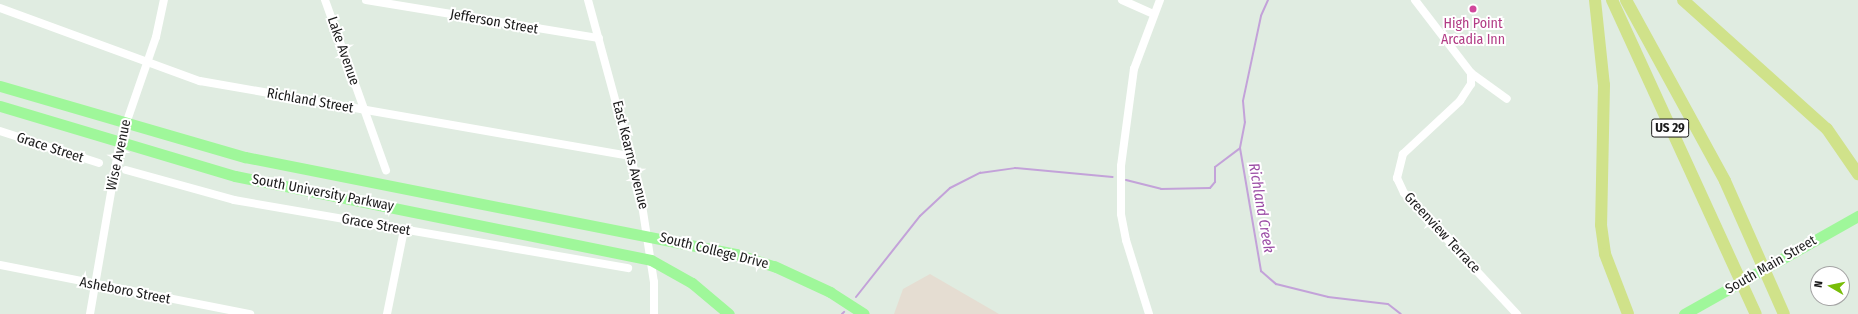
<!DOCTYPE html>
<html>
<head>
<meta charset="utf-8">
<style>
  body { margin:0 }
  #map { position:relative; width:1858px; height:314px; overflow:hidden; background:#e0ece1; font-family:"Fira Sans Condensed",sans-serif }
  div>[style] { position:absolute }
  .industrial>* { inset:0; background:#e5ddd2 }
  .stream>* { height:2px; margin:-1px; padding:0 1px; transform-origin:1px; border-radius:1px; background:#c3a2d9 }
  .minor>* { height:8px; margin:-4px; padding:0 4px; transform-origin:4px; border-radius:4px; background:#fff }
  .major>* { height:11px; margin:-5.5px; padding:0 5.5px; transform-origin:5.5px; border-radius:5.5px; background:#9ff79a }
  .highway>* { height:12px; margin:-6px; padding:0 6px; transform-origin:6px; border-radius:6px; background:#d0e28a }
  .dots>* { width:11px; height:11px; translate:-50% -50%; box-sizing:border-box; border:2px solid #fff; border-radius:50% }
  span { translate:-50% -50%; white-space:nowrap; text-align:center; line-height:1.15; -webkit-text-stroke:4px #fff; paint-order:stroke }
  .shield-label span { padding:1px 3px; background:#fff; border:1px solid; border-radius:3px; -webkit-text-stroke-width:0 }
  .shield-label { font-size:13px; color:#1b1b1b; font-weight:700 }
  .street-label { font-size:14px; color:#1b1b1b }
  .hotel-label { font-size:14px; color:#b23c85 }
  .water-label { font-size:15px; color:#9b4ca5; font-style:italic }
  .north { position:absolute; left:1810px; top:266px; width:40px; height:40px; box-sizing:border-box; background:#fff; border:1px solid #a4a4a4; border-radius:50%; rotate:279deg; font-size:11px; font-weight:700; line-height:16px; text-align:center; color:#1b1b1b }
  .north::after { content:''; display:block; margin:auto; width:14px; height:18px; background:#78bd08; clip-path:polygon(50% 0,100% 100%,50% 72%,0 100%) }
</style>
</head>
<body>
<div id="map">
  <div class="industrial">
    <i style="clip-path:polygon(930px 274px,999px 314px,894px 314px,903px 289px)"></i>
  </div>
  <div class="stream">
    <i style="left:1268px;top:0;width:17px;rotate:114deg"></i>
    <i style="left:1261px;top:16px;width:87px;rotate:102deg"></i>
    <i style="left:1243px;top:101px;width:21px;rotate:85deg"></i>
    <i style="left:1245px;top:122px;width:26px;rotate:101deg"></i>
    <i style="left:1240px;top:148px;width:125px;rotate:80.3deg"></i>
    <i style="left:1261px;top:271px;width:20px;rotate:41deg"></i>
    <i style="left:1276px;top:284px;width:54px;rotate:14deg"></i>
    <i style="left:1328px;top:297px;width:60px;rotate:6.7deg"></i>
    <i style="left:1388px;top:304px;width:16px;rotate:38deg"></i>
    <i style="left:1126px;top:180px;width:36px;rotate:14deg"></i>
    <i style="left:1161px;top:189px;width:49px;rotate:-1.2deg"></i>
    <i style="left:1210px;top:188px;width:8px;rotate:-50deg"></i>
    <i style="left:1215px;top:182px;width:15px;rotate:-90deg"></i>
    <i style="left:1215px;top:167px;width:31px;rotate:-37deg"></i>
    <i style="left:856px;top:297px;width:103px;rotate:-51.7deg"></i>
    <i style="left:920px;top:216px;width:41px;rotate:-43deg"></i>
    <i style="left:950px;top:188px;width:34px;rotate:-27deg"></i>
    <i style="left:980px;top:173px;width:35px;rotate:-8deg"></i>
    <i style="left:1015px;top:168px;width:98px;rotate:5.2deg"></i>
    <i style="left:842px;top:314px;width:3px;rotate:-45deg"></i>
  </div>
  <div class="minor">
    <i style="left:325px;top:0;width:181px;rotate:70.3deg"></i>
    <i style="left:366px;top:0;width:236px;rotate:9.3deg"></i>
    <i style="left:588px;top:0;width:199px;rotate:74.8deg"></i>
    <i style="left:640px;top:192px;width:91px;rotate:81.2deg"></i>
    <i style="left:654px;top:282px;width:32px;rotate:90deg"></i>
    <i style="left:1122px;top:0;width:34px;rotate:24deg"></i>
    <i style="left:1415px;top:0;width:92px;rotate:52.5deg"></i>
    <i style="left:1471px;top:73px;width:44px;rotate:35.8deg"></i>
    <i style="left:0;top:8px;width:213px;rotate:20.1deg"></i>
    <i style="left:200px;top:81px;width:437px;rotate:9.9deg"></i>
    <i style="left:1471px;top:73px;width:11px;rotate:90deg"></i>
    <i style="left:1471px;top:84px;width:20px;rotate:123deg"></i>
    <i style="left:1460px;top:101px;width:78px;rotate:137.1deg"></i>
    <i style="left:1403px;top:154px;width:25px;rotate:104deg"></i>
    <i style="left:1397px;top:178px;width:17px;rotate:65deg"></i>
    <i style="left:1404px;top:193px;width:166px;rotate:47deg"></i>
    <i style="left:0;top:131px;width:104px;rotate:17.9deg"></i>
    <i style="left:126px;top:170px;width:112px;rotate:15.5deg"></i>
    <i style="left:234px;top:200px;width:400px;rotate:9.8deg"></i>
    <i style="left:0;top:265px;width:255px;rotate:11.1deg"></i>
    <i style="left:90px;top:314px;width:176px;rotate:-80.2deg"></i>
    <i style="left:120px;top:141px;width:110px;rotate:-70.9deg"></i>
    <i style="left:156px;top:37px;width:38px;rotate:-78deg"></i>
    <i style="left:387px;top:314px;width:86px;rotate:-78.6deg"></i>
    <i style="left:1149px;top:314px;width:77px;rotate:-107.3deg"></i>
    <i style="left:1126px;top:240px;width:26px;rotate:-101deg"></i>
    <i style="left:1121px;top:214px;width:48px;rotate:-90deg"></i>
    <i style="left:1121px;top:166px;width:98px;rotate:-82.4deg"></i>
    <i style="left:1134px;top:69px;width:74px;rotate:-69.4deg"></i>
  </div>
  <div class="major">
    <i style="left:0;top:86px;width:255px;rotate:16.2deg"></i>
    <i style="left:245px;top:157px;width:500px;rotate:11.18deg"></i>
    <i style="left:736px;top:254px;width:40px;rotate:18deg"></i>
    <i style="left:774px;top:266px;width:62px;rotate:24.9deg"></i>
    <i style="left:830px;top:292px;width:40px;rotate:32.9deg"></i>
    <i style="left:0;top:106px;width:245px;rotate:16.6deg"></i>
    <i style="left:235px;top:176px;width:424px;rotate:11.4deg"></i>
    <i style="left:651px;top:260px;width:47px;rotate:29.3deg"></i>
    <i style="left:692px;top:283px;width:48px;rotate:40deg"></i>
    <i style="left:1684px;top:314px;width:200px;rotate:-29.4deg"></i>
  </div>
  <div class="highway">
    <i style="left:1595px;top:0;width:85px;rotate:84deg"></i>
    <i style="left:1604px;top:85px;width:140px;rotate:91.2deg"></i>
    <i style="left:1601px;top:225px;width:29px;rotate:82deg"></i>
    <i style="left:1605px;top:254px;width:64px;rotate:69deg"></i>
    <i style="left:1612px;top:0;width:345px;rotate:65.4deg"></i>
    <i style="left:1626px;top:0;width:206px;rotate:61.3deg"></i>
    <i style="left:1725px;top:181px;width:145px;rotate:66.1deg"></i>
    <i style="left:1683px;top:0;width:193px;rotate:41.9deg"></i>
    <i style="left:1827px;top:129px;width:55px;rotate:55.4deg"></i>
  </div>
  <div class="dots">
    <i style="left:1473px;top:9px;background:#d1479c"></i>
  </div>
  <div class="shield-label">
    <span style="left:1670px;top:128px">US 29</span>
  </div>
  <div class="street-label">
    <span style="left:494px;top:22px;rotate:10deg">Jefferson Street</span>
    <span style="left:343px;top:51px;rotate:71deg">Lake Avenue</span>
    <span style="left:310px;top:101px;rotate:10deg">Richland Street</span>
    <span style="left:50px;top:148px;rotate:18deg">Grace Street</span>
    <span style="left:119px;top:155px;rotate:-78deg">Wise Avenue</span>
    <span style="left:630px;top:155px;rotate:76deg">East Kearns Avenue</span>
    <span style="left:323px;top:193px;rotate:11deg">South University Parkway</span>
    <span style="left:376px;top:225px;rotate:10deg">Grace Street</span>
    <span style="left:1442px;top:233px;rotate:47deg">Greenview Terrace</span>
    <span style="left:714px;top:251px;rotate:14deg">South College Drive</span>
    <span style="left:1771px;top:265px;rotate:-30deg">South Main Street</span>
    <span style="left:125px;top:291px;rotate:11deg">Asheboro Street</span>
  </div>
  <div class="hotel-label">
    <span style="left:1473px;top:32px">High Point<br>Arcadia Inn</span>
  </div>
  <div class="water-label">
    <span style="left:1261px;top:208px;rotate:80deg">Richland Creek</span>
  </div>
  <div class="north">N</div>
</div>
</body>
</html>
